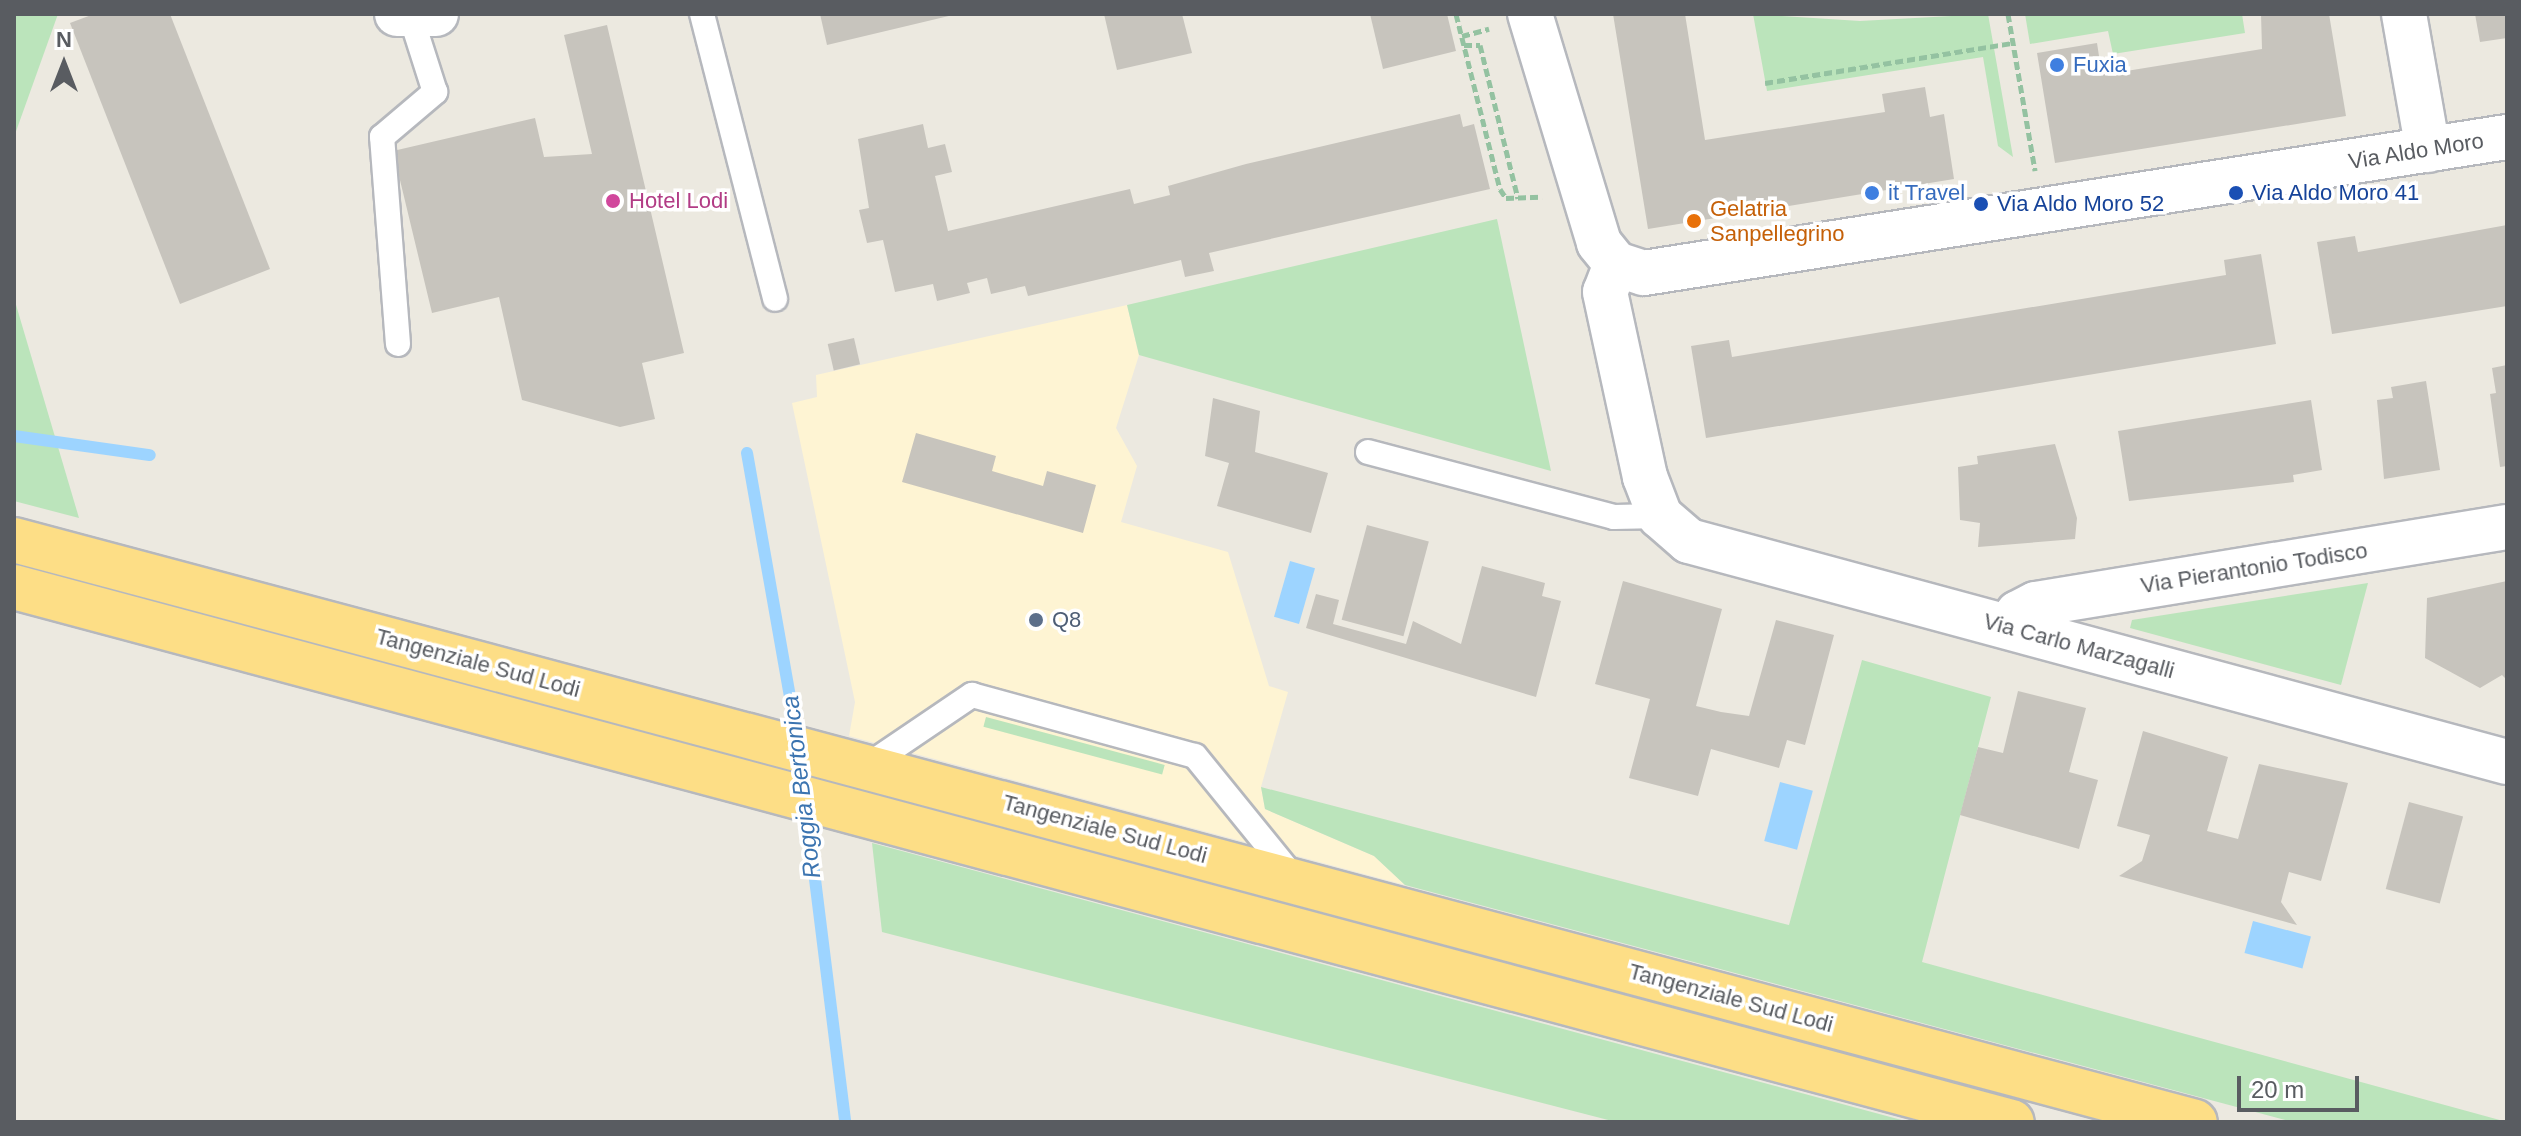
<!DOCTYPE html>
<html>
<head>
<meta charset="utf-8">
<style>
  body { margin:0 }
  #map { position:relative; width:2521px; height:1136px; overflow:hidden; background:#ece9e0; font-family:Arial,sans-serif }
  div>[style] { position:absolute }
  .commercial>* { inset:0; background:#fef4d3 }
  .green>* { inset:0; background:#bbe4bb; transform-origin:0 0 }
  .water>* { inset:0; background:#9dd4ff; transform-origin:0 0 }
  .stream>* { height:12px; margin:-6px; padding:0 6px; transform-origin:6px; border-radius:6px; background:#9dd4ff }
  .building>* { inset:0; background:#c7c4bd; transform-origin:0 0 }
  .path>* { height:5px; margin-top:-2.5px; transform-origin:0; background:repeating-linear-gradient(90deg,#94c2a1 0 8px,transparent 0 12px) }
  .roads { filter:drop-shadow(2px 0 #b6b8bd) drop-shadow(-2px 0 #b6b8bd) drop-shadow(0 2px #b6b8bd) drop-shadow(0 -2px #b6b8bd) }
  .lane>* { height:24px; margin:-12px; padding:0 12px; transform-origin:12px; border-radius:12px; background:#fff }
  .street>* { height:44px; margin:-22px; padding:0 22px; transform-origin:22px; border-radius:22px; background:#fff }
  .highway>* { height:44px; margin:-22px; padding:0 22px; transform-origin:22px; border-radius:22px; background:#fdde86 }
  .dots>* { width:22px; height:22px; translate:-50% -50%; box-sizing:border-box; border:4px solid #fff; border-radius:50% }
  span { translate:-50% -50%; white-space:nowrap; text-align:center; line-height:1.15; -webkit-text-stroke:7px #fff; paint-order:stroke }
  .shop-label { font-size:22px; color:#366cbe }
  .left { translate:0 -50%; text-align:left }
  .street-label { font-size:22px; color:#595c61 }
  .transit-label { font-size:22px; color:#164399 }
  .hotel-label { font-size:22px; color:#b23c85 }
  .food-label { font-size:22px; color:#c56008 }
  .service-label { font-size:22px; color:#4e5e75 }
  .water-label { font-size:24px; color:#3b74b0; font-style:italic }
  .frame { position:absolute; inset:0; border:16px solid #595c61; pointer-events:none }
  .north { position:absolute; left:24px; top:24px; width:80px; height:80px; -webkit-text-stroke:6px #fff; paint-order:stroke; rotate:0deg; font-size:22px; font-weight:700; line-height:32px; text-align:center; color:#595c61 }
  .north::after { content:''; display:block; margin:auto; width:28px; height:36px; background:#595c61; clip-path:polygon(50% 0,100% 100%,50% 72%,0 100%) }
  .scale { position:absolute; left:2237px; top:1076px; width:122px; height:36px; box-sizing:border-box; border:4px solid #595c61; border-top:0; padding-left:10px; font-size:24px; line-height:28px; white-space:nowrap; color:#595c61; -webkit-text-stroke:6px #fff; paint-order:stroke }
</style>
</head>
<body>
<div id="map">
  <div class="commercial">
    <i style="clip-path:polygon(1127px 305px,1139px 355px,1116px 428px,1137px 466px,1121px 522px,1228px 552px,1269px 686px,1288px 692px,1261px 787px,1265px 809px,1374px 856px,1405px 885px,849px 736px,855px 702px,792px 403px,817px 397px,816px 375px)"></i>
  </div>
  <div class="green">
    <i style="clip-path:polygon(14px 14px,58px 14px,14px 137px)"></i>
    <i style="clip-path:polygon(1753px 14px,1860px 21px,1988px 14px,2013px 157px,1998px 146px,1983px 57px,1767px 91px)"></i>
    <i style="clip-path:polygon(2025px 14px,2242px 14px,2245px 33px,2113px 54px,2108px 31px,2030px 44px)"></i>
    <i style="clip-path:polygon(1497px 219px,1551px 471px,1139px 355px,1127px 305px)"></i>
    <i style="clip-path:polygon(14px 298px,79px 518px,14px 501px)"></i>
    <i style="clip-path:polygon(2368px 583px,2341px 685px,2130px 628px,2132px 620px)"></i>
    <i style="clip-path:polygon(1862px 660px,1991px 697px,1922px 962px,2507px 1122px,2293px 1122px,1405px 885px,1374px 856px,1265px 809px,1261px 787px,1789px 925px)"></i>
    <i style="left:986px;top:717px;width:185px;height:10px;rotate:15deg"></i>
    <i style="clip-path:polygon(872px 843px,1909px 1122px,1616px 1122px,882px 932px)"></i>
  </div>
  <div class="water">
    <i style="left:1290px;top:561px;width:26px;height:58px;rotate:16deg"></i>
    <i style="left:1780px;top:782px;width:34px;height:61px;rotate:15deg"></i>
    <i style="left:2253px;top:921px;width:60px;height:33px;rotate:15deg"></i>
  </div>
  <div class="stream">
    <i style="left:14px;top:436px;width:137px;rotate:8deg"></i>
    <i style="left:747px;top:453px;width:292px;rotate:80deg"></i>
    <i style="left:806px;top:807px;width:317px;rotate:82.9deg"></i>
  </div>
  <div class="building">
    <i style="clip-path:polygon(94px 14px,170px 14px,270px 269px,180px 304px,70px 23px)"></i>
    <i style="clip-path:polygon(820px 14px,952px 14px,953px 15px,827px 45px)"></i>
    <i style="clip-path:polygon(1104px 14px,1182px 14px,1192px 53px,1117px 70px)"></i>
    <i style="clip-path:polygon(1370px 14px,1447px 14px,1456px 51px,1383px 69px)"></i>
    <i style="clip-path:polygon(1613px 14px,1685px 14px,1705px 140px,1885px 112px,1882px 94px,1925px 87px,1930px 117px,1944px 114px,1954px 179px,1648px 229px)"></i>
    <i style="clip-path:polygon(2261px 14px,2329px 14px,2346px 116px,2055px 163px,2037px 53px,2097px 43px,2101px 69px,2114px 73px,2262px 49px)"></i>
    <i style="clip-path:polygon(2475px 14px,2507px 14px,2507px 38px,2480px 42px)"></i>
    <i style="clip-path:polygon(607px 25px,684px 353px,642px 363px,655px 419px,620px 427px,522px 400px,499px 297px,432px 313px,393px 151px,535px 118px,544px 157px,592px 154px,564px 35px)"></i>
    <i style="clip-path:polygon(1460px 114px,1463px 127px,1474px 124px,1490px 189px,1209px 253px,1214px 271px,1185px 277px,1181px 260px,1028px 296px,1025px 286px,991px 294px,987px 278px,967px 283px,970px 293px,937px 301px,933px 284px,895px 292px,883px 240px,867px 243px,859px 210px,869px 208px,858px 139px,923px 124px,928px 148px,945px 144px,952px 172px,935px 176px,948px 231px,1130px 189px,1134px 204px,1170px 195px,1168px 186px,1246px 164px)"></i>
    <i style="clip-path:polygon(2507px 225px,2507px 306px,2332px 334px,2317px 242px,2355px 236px,2358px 252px)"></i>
    <i style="clip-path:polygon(2261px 254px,2276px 344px,1706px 438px,1691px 346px,1729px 340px,1732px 357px,2226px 275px,2224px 260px)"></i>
    <i style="left:854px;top:338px;width:27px;height:27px;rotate:77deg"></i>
    <i style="clip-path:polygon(2507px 365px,2507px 466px,2500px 467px,2490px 394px,2496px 393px,2492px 368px)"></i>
    <i style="clip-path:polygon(2426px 381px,2440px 470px,2384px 479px,2377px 400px,2393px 398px,2391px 387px)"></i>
    <i style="clip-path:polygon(1213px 398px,1260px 411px,1255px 452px,1328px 473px,1311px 533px,1217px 506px,1229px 463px,1205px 456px)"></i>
    <i style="clip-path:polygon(2311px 400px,2322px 470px,2293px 475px,2294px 482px,2129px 501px,2118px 431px)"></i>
    <i style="clip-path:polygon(916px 433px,996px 456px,992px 471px,1043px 486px,1047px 471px,1096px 485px,1083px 533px,902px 482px)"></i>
    <i style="clip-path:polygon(2055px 444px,2077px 518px,2075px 539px,1978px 547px,1980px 523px,1960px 520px,1958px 467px,1978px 464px,1977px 456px)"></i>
    <i style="left:1367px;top:525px;width:64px;height:98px;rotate:15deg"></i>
    <i style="clip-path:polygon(1482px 566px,1545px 583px,1542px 596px,1561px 601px,1536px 697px,1306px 628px,1316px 594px,1339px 600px,1333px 624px,1406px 644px,1413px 621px,1461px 644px)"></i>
    <i style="clip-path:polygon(1623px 581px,1722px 609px,1696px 706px,1721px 712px,1749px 716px,1776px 620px,1834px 635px,1805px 745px,1787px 740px,1779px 768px,1711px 749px,1698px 796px,1629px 778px,1650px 699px,1595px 684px)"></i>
    <i style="clip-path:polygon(2507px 581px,2507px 680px,2502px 675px,2480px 688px,2425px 658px,2427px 598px)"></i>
    <i style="clip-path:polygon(2018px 691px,2086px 708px,2069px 772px,2098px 780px,2079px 849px,1960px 815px,1978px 747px,2003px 753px)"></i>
    <i style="clip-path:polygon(2143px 731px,2228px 757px,2207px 831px,2238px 839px,2259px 764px,2348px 783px,2321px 881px,2289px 872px,2281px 902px,2297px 925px,2119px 876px,2142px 861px,2150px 835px,2117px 826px)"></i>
    <i style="left:2409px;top:802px;width:56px;height:90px;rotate:15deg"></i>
  </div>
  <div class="path">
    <i style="left:1456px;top:14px;width:180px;rotate:75.9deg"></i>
    <i style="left:1500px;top:189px;width:11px;rotate:56deg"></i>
    <i style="left:1506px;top:198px;width:36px;rotate:-2deg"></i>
    <i style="left:2008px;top:14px;width:159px;rotate:80.2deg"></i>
    <i style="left:1462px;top:36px;width:28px;rotate:-15deg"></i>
    <i style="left:1464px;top:45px;width:16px"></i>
    <i style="left:1480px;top:45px;width:158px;rotate:76.1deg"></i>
    <i style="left:1765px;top:83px;width:251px;rotate:-9.2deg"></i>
  </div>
  <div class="roads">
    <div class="lane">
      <i style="left:702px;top:14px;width:294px;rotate:75.6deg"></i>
      <i style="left:398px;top:344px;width:208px;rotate:-94.4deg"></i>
      <i style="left:382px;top:137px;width:70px;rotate:-40.3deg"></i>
      <i style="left:435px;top:92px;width:79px;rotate:-107.7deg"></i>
      <i style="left:1368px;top:452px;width:254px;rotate:14.8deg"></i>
      <i style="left:1614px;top:517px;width:46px;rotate:-1.2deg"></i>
      <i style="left:867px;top:766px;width:127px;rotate:-34.1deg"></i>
      <i style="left:972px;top:695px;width:231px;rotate:15.3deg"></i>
      <i style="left:1195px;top:756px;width:157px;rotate:50.9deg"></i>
    </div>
    <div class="street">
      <i style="left:397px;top:14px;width:39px"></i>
      <i style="left:1530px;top:14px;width:239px;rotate:73.2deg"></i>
      <i style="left:1599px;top:243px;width:27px;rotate:51deg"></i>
      <i style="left:1616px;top:264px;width:29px;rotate:18deg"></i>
      <i style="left:1644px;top:273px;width:874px;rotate:-8.96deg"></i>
      <i style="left:2404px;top:14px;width:138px;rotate:80deg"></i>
      <i style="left:1616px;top:264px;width:30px;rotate:111deg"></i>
      <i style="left:1605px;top:292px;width:189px;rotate:77.8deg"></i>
      <i style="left:1645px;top:477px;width:42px;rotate:69deg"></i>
      <i style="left:1660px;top:516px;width:38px;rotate:41deg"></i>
      <i style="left:1689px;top:541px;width:847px;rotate:15.12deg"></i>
      <i style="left:2012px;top:627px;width:15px;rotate:-67deg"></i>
      <i style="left:2018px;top:613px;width:20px;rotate:-27deg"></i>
      <i style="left:2036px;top:604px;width:477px;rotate:-9.3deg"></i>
    </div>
    <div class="highway">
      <i style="left:14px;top:540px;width:2257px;rotate:14.94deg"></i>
      <i style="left:14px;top:587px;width:2068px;rotate:14.99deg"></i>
    </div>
  </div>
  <div class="dots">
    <i style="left:2057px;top:65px;background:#3f7fe0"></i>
    <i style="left:1872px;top:193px;background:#3f7fe0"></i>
    <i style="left:2236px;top:193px;background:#1a4fb4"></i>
    <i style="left:613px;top:201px;background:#d1479c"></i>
    <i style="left:1981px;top:204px;background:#1a4fb4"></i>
    <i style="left:1694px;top:221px;background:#e8710a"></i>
    <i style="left:1036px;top:620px;background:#5c6f8a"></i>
  </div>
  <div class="shop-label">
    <span class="left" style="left:2073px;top:65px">Fuxia</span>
    <span class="left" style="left:1888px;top:193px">it Travel</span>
  </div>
  <div class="street-label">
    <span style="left:2416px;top:151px;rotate:-9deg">Via Aldo Moro</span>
    <span style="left:2254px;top:568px;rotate:-9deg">Via Pierantonio Todisco</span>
    <span style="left:2079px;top:646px;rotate:15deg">Via Carlo Marzagalli</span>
    <span style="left:478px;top:663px;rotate:15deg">Tangenziale Sud Lodi</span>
    <span style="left:1105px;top:829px;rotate:15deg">Tangenziale Sud Lodi</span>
    <span style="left:1731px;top:998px;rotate:15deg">Tangenziale Sud Lodi</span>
  </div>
  <div class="transit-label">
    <span class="left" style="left:2252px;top:193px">Via Aldo Moro 41</span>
    <span class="left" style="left:1997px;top:204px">Via Aldo Moro 52</span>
  </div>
  <div class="hotel-label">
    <span class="left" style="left:629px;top:201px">Hotel Lodi</span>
  </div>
  <div class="food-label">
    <span class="left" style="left:1710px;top:221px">Gelatria<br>Sanpellegrino</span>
  </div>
  <div class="service-label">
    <span class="left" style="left:1052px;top:620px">Q8</span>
  </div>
  <div class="water-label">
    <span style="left:801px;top:787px;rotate:-97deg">Roggia Bertonica</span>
  </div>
  <div class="frame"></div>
  <div class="north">N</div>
  <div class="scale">20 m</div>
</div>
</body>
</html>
